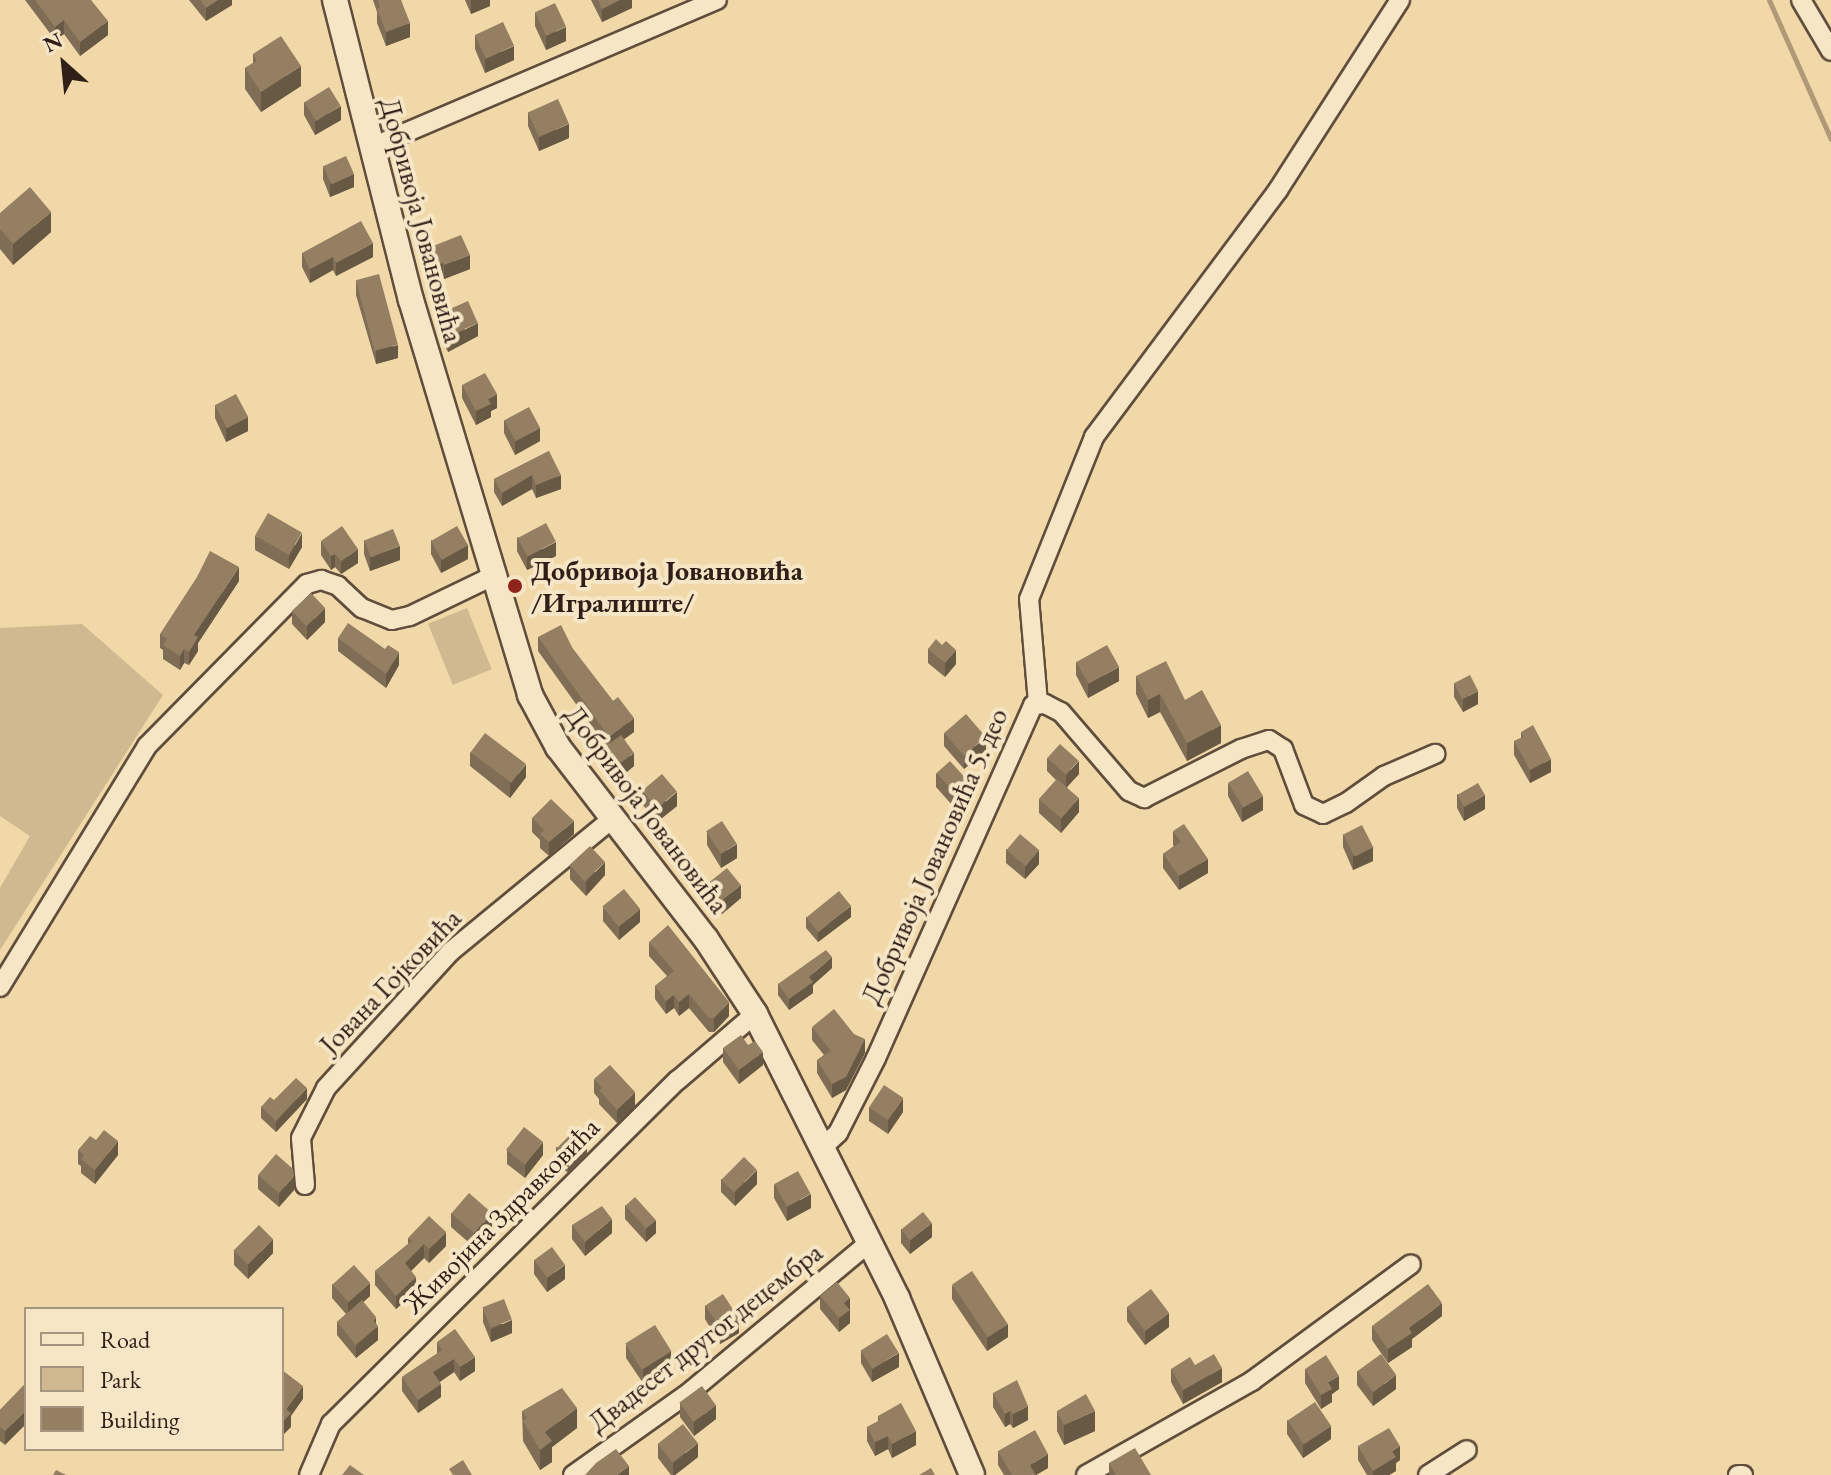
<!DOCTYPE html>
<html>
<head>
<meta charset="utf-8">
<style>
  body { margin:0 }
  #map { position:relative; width:1831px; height:1475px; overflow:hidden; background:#f1d8a8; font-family:"EB Garamond",serif }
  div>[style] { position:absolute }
  .green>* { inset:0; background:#d0b990; transform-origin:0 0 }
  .stream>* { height:5px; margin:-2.5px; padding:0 2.5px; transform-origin:2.5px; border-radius:2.5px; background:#af9977 }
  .roads { filter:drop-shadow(2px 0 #604d3c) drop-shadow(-2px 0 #604d3c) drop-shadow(0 2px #604d3c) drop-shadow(0 -2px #604d3c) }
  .street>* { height:18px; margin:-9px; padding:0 9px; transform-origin:9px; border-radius:9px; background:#f6e6c6 }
  .secondary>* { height:24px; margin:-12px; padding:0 12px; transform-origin:12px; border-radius:12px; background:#f6e6c6 }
  .wall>* { inset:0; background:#7f6d55 }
  .shaded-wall>* { inset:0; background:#685945 }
  .building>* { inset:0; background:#947f63; transform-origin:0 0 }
  .dots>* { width:22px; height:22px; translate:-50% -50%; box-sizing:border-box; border:4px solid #f6e6c6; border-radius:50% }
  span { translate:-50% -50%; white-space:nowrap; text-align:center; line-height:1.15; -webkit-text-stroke:8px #f6e6c6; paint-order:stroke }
  .street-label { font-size:28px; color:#2f1f18 }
  .poi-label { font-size:28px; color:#2f1f18; font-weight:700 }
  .left { translate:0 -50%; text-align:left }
  .legend { position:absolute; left:24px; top:1307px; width:260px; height:144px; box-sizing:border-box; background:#f6e6c6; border:2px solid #a69680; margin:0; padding:10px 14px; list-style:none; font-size:24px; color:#2f1f18 }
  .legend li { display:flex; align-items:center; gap:16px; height:40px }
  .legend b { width:40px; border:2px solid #a69680 }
  .north { position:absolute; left:24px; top:24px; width:80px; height:80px; -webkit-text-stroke:6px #f6e6c6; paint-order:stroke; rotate:333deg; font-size:22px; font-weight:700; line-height:32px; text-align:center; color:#2f1f18 }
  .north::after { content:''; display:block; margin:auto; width:28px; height:36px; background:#2f1f18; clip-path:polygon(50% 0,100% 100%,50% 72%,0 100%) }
</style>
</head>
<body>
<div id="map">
  <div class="green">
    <i style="left:467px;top:608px;width:66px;height:42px;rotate:68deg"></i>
    <i style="clip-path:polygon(82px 624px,163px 695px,0 950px,0 888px,30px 836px,0 816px,0 628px)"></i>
  </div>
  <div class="stream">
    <i style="left:1769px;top:0;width:152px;rotate:66deg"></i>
  </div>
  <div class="roads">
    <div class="street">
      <i style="left:1801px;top:0;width:59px;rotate:59.5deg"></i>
      <i style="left:372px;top:147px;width:375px;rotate:-23.1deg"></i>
      <i style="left:1038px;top:703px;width:104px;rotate:-94.9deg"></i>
      <i style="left:1029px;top:599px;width:175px;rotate:-68.1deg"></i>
      <i style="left:1094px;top:437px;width:308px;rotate:-53.3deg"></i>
      <i style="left:1278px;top:190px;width:226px;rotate:-57.3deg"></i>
      <i style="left:0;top:987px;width:282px;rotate:-58.6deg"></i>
      <i style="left:147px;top:746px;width:228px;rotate:-45.4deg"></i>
      <i style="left:307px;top:584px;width:15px;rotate:-16deg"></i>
      <i style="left:321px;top:580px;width:18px;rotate:19deg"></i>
      <i style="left:338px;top:586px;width:33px;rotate:43deg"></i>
      <i style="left:362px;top:608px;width:32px;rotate:22deg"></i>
      <i style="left:392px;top:620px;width:18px;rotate:-13deg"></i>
      <i style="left:410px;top:616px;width:92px;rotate:-25.7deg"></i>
      <i style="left:823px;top:1147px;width:21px;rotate:-43deg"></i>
      <i style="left:838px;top:1133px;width:84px;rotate:-63.1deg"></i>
      <i style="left:876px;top:1058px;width:386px;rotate:-66deg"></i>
      <i style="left:1033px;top:705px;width:12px;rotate:-5deg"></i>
      <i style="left:1045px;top:704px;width:18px;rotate:27deg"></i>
      <i style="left:1061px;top:712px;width:104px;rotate:49.3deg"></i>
      <i style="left:1129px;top:791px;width:17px;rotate:25deg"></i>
      <i style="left:1144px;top:798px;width:109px;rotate:-26.8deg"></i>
      <i style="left:1241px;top:749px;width:29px;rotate:-18deg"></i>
      <i style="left:1269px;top:740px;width:17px;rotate:33deg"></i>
      <i style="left:1283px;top:749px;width:60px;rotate:69.4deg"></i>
      <i style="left:1304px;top:805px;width:21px;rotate:25deg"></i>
      <i style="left:1323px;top:814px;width:25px;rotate:-26deg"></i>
      <i style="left:1346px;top:803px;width:47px;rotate:-35.4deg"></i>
      <i style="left:1384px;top:776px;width:56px;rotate:-23.3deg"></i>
      <i style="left:305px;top:1185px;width:47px;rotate:-94.9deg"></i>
      <i style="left:301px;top:1138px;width:56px;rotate:-63.4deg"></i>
      <i style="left:326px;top:1088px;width:184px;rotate:-47.6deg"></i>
      <i style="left:450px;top:952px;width:210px;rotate:-39.4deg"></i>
      <i style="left:309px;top:1475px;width:56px;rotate:-66.7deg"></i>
      <i style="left:331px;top:1424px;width:489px;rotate:-44.8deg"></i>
      <i style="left:678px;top:1080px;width:101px;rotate:-40.6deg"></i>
      <i style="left:573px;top:1475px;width:145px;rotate:-35.4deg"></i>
      <i style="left:691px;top:1391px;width:233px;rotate:-39.8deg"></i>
      <i style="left:1086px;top:1475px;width:191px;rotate:-29.5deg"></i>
      <i style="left:1252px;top:1381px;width:197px;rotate:-36.3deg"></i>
      <i style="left:1428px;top:1475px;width:46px;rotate:-32.7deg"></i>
      <i style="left:1738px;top:1475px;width:5px"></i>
    </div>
    <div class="secondary">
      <i style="left:335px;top:0;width:309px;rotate:75.8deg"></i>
      <i style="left:411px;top:300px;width:413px;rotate:73.2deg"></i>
      <i style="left:530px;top:695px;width:59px;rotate:61.7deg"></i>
      <i style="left:558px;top:747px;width:242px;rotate:52.4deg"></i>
      <i style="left:706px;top:939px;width:90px;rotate:56.8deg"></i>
      <i style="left:755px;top:1014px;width:318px;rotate:63.4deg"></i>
      <i style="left:897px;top:1298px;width:192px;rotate:67deg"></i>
    </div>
  </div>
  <div class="wall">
    <i style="clip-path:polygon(25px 0,91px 0,108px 35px,80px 56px,64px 34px,55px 40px)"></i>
    <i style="clip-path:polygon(189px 0,232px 0,232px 5px,206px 21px)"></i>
    <i style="clip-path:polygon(373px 0,401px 0,410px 37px,386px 46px,377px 23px,377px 12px)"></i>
    <i style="clip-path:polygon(465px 0,490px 0,490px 6px,471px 14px)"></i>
    <i style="clip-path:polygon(591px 0,632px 0,632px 8px,602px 22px)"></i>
    <i style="clip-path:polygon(535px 12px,566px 41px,546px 50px,535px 26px)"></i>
    <i style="clip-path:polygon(475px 35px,514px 60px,485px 73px,475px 49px)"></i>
    <i style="clip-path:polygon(253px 54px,301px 86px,261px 112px,245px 89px,245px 68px,253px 63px)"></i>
    <i style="clip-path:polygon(304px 102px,341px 120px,315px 135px,304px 115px)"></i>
    <i style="clip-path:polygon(528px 112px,569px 138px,539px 151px,528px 126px)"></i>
    <i style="clip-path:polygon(323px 166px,354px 187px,330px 197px,323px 179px)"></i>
    <i style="clip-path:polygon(0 213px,51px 232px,13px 265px,0 249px)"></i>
    <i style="clip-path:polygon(428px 248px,470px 269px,444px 279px,443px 276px,435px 279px,428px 262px)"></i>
    <i style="clip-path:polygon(302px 253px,373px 257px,336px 276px,333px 270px,310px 283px,302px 267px)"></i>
    <i style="clip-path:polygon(356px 281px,398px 358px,376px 364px,356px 295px)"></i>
    <i style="clip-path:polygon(437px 316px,478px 336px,448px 352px,437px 330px)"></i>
    <i style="clip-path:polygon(462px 385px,497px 408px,491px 411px,491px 417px,476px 425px,462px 398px)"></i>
    <i style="clip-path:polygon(215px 405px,248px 431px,226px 442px,215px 418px)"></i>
    <i style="clip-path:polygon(504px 420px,540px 441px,515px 455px,504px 433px)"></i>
    <i style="clip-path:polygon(549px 451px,561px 489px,536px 498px,532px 489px,502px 506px,494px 492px,494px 479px)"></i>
    <i style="clip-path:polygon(255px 536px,302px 547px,289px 569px,255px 550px)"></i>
    <i style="clip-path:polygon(517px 537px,556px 556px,527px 570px,517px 551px)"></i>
    <i style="clip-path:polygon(364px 540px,400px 560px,370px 571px,364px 554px)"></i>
    <i style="clip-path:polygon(431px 540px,468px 559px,441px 573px,431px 554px)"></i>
    <i style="clip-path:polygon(321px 541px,358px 563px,341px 574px,335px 567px,331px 570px,321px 555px)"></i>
    <i style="clip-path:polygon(239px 581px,198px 643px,198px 651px,189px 665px,184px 663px,180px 670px,163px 659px,163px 650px,160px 648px,160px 634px)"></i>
    <i style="clip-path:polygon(292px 611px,325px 622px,307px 640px,292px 624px)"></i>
    <i style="clip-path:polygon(538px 637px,573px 649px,613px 701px,634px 732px,624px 739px,634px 766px,617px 780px,603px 763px,603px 749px,606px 746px,538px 651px)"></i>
    <i style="clip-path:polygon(338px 638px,399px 665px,386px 688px,338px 651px)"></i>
    <i style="clip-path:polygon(942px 645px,956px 664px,945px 677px,928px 663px,928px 649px)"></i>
    <i style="clip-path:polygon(1076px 662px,1119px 681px,1088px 698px,1076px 675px)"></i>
    <i style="clip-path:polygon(1136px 676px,1185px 700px,1221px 743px,1187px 761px,1160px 712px,1148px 718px,1136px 694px)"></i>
    <i style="clip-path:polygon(1454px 683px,1478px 704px,1463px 712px,1454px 697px)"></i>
    <i style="clip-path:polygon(1521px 732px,1551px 772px,1530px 783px,1514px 755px,1514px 741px,1521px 738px)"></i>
    <i style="clip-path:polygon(944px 733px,986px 750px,964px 769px,944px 746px)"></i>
    <i style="clip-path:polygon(470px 752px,526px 777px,510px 798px,470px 766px)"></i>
    <i style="clip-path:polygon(1047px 758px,1079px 774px,1067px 787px,1079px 812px,1061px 833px,1039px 813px,1039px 799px,1056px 780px,1047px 771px)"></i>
    <i style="clip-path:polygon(936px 773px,967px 794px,953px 806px,936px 787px)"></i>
    <i style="clip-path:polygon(1228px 783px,1263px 810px,1242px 822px,1228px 796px)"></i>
    <i style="clip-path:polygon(642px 790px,677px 806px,657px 822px,642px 804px)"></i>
    <i style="clip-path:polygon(1457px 794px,1485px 809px,1464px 821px,1457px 808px)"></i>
    <i style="clip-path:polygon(532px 818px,574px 834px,549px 856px,540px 848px,540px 840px,532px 832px)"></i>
    <i style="clip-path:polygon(1173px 831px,1208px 873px,1179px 890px,1163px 868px,1163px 854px,1174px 846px,1173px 845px)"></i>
    <i style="clip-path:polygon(707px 832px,737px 858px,721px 868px,707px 845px)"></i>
    <i style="clip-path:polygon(1343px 834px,1373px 861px,1353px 870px,1343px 847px)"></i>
    <i style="clip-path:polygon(1006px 849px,1039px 864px,1025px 879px,1006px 863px)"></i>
    <i style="clip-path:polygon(570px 865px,605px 875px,586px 896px,570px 879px)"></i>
    <i style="clip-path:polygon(708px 883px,741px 898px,722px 914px,708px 897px)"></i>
    <i style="clip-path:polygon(603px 908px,640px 922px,619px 940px,603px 921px)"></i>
    <i style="clip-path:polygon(806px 917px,851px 917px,818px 942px,806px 928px)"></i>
    <i style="clip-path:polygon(649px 942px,729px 1016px,714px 1032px,709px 1032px,689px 1008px,679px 1016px,674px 1008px,666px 1014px,655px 999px,655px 986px,667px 976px,649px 956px)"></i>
    <i style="clip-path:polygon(832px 968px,813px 985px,813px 993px,789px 1010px,778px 995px,778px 984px)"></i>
    <i style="clip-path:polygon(812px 1027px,865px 1053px,846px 1090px,832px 1098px,817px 1073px,817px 1060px,824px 1055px,812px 1040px)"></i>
    <i style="clip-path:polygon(748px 1045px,763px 1065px,739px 1084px,723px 1062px,723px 1048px)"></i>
    <i style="clip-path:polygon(594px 1079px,635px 1106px,617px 1123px,599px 1104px,599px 1099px,594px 1093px)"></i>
    <i style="clip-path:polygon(307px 1099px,276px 1132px,261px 1118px,261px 1107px,274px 1100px)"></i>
    <i style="clip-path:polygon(869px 1107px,903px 1112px,888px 1134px,869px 1121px)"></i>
    <i style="clip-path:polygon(556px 1147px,587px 1154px,568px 1173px,556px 1161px)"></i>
    <i style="clip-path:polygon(78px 1150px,118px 1155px,95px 1184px,81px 1173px,81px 1166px,78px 1164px)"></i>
    <i style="clip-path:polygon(507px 1150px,543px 1155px,525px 1178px,507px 1164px)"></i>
    <i style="clip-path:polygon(258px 1175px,294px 1190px,279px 1207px,258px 1189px)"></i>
    <i style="clip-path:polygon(721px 1179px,757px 1184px,735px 1206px,721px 1192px)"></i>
    <i style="clip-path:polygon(774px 1184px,811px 1208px,787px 1221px,774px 1198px)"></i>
    <i style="clip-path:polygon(625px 1205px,656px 1233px,646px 1242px,625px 1219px)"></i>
    <i style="clip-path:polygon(451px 1213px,492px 1226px,474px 1247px,451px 1227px)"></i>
    <i style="clip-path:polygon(572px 1225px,612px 1233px,585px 1256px,572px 1239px)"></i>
    <i style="clip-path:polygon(901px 1229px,932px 1237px,910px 1254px,901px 1243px)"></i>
    <i style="clip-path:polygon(408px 1238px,446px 1246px,429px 1263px,424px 1258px,411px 1271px,416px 1291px,396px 1309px,375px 1285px,375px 1271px,408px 1244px)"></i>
    <i style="clip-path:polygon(234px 1251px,273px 1253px,248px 1279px,234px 1265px)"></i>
    <i style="clip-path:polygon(534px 1260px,565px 1279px,547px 1292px,534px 1274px)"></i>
    <i style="clip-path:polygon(332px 1284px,370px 1296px,363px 1302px,376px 1323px,378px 1340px,356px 1358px,337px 1335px,337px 1322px,346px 1314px,332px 1298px)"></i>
    <i style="clip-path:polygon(952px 1285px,1008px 1337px,987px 1351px,952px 1299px)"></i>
    <i style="clip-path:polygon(820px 1296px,850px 1298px,850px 1323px,839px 1332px,820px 1309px)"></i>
    <i style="clip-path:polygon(705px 1305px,739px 1333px,720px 1344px,705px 1319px)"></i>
    <i style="clip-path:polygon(1127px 1307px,1169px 1327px,1145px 1345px,1127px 1321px)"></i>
    <i style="clip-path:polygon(483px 1308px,512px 1333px,491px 1342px,483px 1322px)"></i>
    <i style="clip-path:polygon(1442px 1316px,1412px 1339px,1412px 1347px,1388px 1363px,1372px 1340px,1372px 1326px)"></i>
    <i style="clip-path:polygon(437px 1342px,475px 1371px,460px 1381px,454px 1372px,440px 1382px,441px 1397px,418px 1413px,402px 1391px,402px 1377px,437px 1354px)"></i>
    <i style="clip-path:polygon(626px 1344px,671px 1364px,643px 1383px,626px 1358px)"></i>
    <i style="clip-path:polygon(861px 1350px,899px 1367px,872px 1382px,861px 1363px)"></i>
    <i style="clip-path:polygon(1195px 1365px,1222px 1382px,1183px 1404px,1171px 1382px,1171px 1369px)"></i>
    <i style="clip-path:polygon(1305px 1369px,1339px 1389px,1332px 1394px,1332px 1402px,1321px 1409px,1305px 1383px)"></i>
    <i style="clip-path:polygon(1357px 1371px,1396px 1389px,1373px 1406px,1357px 1385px)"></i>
    <i style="clip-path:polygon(26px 1383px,5px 1445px,0 1441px,0 1410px)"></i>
    <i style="clip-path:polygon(993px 1393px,1028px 1420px,1013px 1428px,1010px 1424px,1005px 1427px,993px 1407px)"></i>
    <i style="clip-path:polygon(680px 1403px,716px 1419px,694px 1436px,680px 1417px)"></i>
    <i style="clip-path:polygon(522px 1411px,577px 1428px,552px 1447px,552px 1462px,540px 1470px,523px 1441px)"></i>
    <i style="clip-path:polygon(1057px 1411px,1095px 1431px,1064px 1445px,1057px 1431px)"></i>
    <i style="clip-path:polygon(878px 1416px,916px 1445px,892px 1458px,888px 1449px,875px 1456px,867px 1441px,867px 1427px,878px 1422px)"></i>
    <i style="clip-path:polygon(1287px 1420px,1331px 1439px,1303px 1458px,1287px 1434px)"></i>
    <i style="clip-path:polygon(658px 1444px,698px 1457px,675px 1475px,671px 1475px,658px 1458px)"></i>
    <i style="clip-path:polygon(1358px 1446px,1400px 1460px,1396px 1463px,1396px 1471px,1389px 1475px,1367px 1475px,1358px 1460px)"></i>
    <i style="clip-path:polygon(998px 1451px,1048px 1468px,1036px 1475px,1004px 1475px,998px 1465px)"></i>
    <i style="clip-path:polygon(1109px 1463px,1151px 1475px,1109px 1475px)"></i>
  </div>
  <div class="shaded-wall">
    <i style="clip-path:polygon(218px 0,232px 0,232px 5px,206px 21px,206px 8px)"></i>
    <i style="clip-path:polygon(471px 0,490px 0,490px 6px,471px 14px)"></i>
    <i style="clip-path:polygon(620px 0,632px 0,632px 8px,602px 22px,602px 9px)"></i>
    <i style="clip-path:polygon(64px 20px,64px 34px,55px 40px,55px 27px)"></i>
    <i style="clip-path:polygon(108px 21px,108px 35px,80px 56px,80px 42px)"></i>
    <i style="clip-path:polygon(410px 23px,410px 37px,386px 46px,386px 32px)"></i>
    <i style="clip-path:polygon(566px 27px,566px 41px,546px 50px,546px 36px)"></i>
    <i style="clip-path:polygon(514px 46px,514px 60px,485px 73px,485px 59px)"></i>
    <i style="clip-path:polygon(301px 66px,301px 86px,261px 112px,261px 92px)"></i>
    <i style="clip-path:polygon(341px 106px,341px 120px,315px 135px,315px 121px)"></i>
    <i style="clip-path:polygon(569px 124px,569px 138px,539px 151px,539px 137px)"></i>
    <i style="clip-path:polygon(354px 174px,354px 187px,330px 197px,330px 183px)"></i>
    <i style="clip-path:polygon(51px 212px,51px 232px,13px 265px,13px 244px)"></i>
    <i style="clip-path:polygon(373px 243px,373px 257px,336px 276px,336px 263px)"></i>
    <i style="clip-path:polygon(470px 255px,470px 269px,444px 279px,444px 265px)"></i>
    <i style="clip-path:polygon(333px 257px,333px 270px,310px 283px,310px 269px)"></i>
    <i style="clip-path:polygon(443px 263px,443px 276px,435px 279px,435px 266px)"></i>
    <i style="clip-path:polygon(478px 323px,478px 336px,448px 352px,448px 338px)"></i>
    <i style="clip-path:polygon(398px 345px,398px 358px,376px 364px,376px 350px)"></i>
    <i style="clip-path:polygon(497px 394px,497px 408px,491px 411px,491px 417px,476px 425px,476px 411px,488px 399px)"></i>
    <i style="clip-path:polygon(248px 417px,248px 431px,226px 442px,226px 428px)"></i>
    <i style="clip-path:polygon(540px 428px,540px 441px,515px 455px,515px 441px)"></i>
    <i style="clip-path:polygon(532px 475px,532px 489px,502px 506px,502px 493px)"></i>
    <i style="clip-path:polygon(561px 475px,561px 489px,536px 498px,536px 485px)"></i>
    <i style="clip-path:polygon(302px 533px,302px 547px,289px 569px,289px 556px)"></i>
    <i style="clip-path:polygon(556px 542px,556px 556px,527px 570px,527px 557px)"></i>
    <i style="clip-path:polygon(468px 545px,468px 559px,441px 573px,441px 559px)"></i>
    <i style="clip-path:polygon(400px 546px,400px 560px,370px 571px,370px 557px)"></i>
    <i style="clip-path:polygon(358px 549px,358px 563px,341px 574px,341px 561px)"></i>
    <i style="clip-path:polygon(335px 554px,335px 567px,331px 570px,331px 556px)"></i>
    <i style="clip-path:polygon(239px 567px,239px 581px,198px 643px,198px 651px,189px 665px,189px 652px,194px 635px)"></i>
    <i style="clip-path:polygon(325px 608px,325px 622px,307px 640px,307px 626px)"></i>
    <i style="clip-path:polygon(184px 649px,184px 663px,180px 670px,180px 656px)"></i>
    <i style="clip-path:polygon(956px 650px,956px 664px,945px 677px,945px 663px)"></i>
    <i style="clip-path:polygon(399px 652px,399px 665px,386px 688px,386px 674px)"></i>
    <i style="clip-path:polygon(1119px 667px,1119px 681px,1088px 698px,1088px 684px)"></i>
    <i style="clip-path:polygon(1478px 691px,1478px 704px,1463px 712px,1463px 699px)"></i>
    <i style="clip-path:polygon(1160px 694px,1160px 712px,1148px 718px,1148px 700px)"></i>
    <i style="clip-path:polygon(634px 718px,634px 732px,609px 750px,609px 737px)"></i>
    <i style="clip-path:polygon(1221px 725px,1221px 743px,1187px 761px,1187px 743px)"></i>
    <i style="clip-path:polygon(986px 737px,986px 750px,964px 769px,964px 756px)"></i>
    <i style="clip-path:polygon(634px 753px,634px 766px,617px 780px,617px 766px)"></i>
    <i style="clip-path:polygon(1551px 759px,1551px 772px,1530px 783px,1530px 770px)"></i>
    <i style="clip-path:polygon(1079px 761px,1079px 774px,1066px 788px,1066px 775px)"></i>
    <i style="clip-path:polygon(526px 764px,526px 777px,510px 798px,510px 784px)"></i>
    <i style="clip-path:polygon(967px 780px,967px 794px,953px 806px,953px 792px)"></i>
    <i style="clip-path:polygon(677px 792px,677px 806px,657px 822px,657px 809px)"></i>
    <i style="clip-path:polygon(1485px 795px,1485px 809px,1464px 821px,1464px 807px)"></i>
    <i style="clip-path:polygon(1263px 796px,1263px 810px,1242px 822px,1242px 808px)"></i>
    <i style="clip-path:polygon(1079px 798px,1079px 812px,1061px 833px,1061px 819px)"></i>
    <i style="clip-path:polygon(574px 821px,574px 834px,549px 856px,549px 842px)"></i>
    <i style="clip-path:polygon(737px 844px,737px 858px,721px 868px,721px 854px)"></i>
    <i style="clip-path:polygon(1373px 847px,1373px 861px,1353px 870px,1353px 856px)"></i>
    <i style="clip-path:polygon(1039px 850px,1039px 864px,1025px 879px,1025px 866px)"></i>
    <i style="clip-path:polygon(1208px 859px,1208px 873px,1179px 890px,1179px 876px)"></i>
    <i style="clip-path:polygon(605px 862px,605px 875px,586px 896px,586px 882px)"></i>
    <i style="clip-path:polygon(741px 885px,741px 898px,722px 914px,722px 900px)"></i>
    <i style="clip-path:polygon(851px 906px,851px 917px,818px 942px,818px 931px)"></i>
    <i style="clip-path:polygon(640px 909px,640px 922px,619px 940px,619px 927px)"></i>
    <i style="clip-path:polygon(832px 957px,832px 968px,813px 985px,813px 993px,789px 1010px,789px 999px,809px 977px)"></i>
    <i style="clip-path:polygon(689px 994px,689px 1008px,679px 1016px,679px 1002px)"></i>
    <i style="clip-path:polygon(674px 995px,674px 1008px,666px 1014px,666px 1001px)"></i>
    <i style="clip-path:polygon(729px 1002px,729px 1016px,714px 1032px,714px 1018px)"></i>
    <i style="clip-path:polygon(865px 1039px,865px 1053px,846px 1090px,832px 1098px,832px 1084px)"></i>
    <i style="clip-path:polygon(763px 1052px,763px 1065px,739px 1084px,739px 1070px)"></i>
    <i style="clip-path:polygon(307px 1088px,307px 1099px,276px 1132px,276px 1121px)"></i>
    <i style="clip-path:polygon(635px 1092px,635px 1106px,617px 1123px,617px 1110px)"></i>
    <i style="clip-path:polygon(903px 1098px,903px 1112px,888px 1134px,888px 1120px)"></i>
    <i style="clip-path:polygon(587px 1140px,587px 1154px,568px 1173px,568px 1159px)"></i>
    <i style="clip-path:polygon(118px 1141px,118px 1155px,95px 1184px,95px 1170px)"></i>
    <i style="clip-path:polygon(543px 1142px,543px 1155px,525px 1178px,525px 1164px)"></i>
    <i style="clip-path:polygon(757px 1170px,757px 1184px,735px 1206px,735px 1192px)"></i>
    <i style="clip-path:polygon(294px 1176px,294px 1190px,279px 1207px,279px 1193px)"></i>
    <i style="clip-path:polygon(811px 1194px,811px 1208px,787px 1221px,787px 1207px)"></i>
    <i style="clip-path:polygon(492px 1213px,492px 1226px,474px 1247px,474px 1233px)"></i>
    <i style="clip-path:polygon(612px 1219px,612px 1233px,585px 1256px,585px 1242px)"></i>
    <i style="clip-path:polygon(656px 1220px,656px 1233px,646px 1242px,646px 1228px)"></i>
    <i style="clip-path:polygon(932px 1223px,932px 1237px,910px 1254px,910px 1240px)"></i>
    <i style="clip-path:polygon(446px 1232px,446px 1246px,429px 1263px,429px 1249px)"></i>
    <i style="clip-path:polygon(273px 1239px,273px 1253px,248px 1279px,248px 1265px)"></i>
    <i style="clip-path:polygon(424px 1244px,424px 1258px,405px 1277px,405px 1263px)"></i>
    <i style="clip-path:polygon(565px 1265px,565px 1279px,547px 1292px,547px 1278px)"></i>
    <i style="clip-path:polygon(416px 1277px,416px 1291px,396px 1309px,396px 1296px)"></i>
    <i style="clip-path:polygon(370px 1283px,370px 1296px,348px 1316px,348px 1302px)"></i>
    <i style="clip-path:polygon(850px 1298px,850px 1323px,839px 1332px,839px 1318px,844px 1303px)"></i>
    <i style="clip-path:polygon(1442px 1303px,1442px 1316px,1412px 1339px,1412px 1347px,1388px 1363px,1388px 1349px,1409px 1328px)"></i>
    <i style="clip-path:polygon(1169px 1313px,1169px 1327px,1145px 1345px,1145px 1331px)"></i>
    <i style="clip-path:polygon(376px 1317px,376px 1328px,378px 1326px,378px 1340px,356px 1358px,356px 1345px)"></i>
    <i style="clip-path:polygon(739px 1319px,739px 1333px,720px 1344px,720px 1331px)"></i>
    <i style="clip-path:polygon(512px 1320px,512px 1333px,491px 1342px,491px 1329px)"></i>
    <i style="clip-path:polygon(1008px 1324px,1008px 1337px,987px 1351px,987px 1337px)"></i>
    <i style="clip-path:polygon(671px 1351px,671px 1364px,643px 1383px,643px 1369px)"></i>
    <i style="clip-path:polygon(899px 1353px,899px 1367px,872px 1382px,872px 1369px)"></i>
    <i style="clip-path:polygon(475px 1357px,475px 1371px,460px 1381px,460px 1367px)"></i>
    <i style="clip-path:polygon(454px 1359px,454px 1372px,433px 1386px,433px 1372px)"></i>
    <i style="clip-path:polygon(1222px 1368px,1222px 1382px,1183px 1404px,1183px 1390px)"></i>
    <i style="clip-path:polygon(1396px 1375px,1396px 1389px,1373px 1406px,1373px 1393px)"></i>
    <i style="clip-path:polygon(1339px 1376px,1339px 1389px,1332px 1394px,1332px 1402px,1321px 1409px,1321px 1395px,1328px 1382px)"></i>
    <i style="clip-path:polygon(441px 1384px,441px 1397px,418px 1413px,418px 1400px)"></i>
    <i style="clip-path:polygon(303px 1386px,303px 1399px,291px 1416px,291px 1427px,282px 1436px,282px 1423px,286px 1409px)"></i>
    <i style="clip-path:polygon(716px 1405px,716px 1419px,694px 1436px,694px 1422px)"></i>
    <i style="clip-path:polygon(1028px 1406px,1028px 1420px,1013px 1428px,1013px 1414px)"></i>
    <i style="clip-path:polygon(577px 1408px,577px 1428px,552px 1447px,552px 1462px,540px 1470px,540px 1450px,545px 1432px)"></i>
    <i style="clip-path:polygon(26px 1410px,26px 1424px,5px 1445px,5px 1431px)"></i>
    <i style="clip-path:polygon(1010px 1411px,1010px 1424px,1005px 1427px,1005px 1414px)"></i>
    <i style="clip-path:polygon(1095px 1411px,1095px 1431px,1064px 1445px,1064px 1425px)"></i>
    <i style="clip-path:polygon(1331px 1426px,1331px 1439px,1303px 1458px,1303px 1444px)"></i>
    <i style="clip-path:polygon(916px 1431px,916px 1445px,892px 1458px,892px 1444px)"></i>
    <i style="clip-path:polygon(888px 1436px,888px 1449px,875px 1456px,875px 1442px)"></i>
    <i style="clip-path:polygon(698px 1443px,698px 1457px,675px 1475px,673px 1475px,673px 1463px)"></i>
    <i style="clip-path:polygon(1400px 1446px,1400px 1460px,1396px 1463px,1396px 1471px,1389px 1475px,1373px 1475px,1373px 1471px,1392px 1451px)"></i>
    <i style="clip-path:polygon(1048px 1454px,1048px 1468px,1036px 1475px,1030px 1465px)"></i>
    <i style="clip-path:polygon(629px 1466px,629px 1475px,617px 1475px)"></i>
  </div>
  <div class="building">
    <i style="clip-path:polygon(35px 0,91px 0,108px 21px,80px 42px,64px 20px,55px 27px)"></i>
    <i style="clip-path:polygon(200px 0,218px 0,206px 8px)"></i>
    <i style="clip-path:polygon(378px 0,401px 0,410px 23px,386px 32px,377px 9px,380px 8px)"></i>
    <i style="clip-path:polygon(598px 0,620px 0,602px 9px)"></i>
    <i style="left:555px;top:3px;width:26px;height:22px;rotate:65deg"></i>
    <i style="left:503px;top:22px;width:26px;height:31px;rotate:65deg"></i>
    <i style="clip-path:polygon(281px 36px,301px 66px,261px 92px,245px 68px,257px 61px,253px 54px)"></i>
    <i style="left:329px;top:87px;width:22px;height:29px;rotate:58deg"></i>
    <i style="left:558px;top:99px;width:27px;height:33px;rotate:66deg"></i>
    <i style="left:346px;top:156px;width:20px;height:25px;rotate:66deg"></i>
    <i style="clip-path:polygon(30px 187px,51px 212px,13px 244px,0 229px,0 213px)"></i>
    <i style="clip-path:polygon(361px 221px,373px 243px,336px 263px,333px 257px,310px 269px,302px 253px)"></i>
    <i style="clip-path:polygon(461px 235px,470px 255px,444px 265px,443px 263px,435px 266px,428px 248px)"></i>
    <i style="left:379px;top:274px;width:73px;height:24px;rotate:75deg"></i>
    <i style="left:468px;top:301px;width:24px;height:34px;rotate:66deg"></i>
    <i style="clip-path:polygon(485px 373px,497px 394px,488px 399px,491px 404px,476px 411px,462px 385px)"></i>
    <i style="left:236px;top:394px;width:26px;height:24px;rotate:62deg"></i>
    <i style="left:529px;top:407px;width:24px;height:28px;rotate:62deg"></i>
    <i style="clip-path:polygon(549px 451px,561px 475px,536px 485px,532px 475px,502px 493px,494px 479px)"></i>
    <i style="left:268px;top:513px;width:39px;height:26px;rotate:30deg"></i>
    <i style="left:546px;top:523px;width:21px;height:32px;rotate:62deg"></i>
    <i style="clip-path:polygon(342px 526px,358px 549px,341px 561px,335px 554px,331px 556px,321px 541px)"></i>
    <i style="left:457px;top:526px;width:22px;height:30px;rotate:60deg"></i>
    <i style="left:393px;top:529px;width:18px;height:31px;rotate:68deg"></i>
    <i style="clip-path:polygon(210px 551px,239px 567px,194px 635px,198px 637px,189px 652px,184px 649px,180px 656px,163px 645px,167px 639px,160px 634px,197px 577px)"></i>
    <i style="left:311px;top:593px;width:21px;height:26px;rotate:47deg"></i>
    <i style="clip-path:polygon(348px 623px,385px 649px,388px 645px,399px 652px,386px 674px,338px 638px)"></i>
    <i style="clip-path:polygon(561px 625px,573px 649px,613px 701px,618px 697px,634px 718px,609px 737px,538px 637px)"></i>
    <i style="clip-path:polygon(936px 639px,942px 645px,946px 641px,956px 650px,945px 663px,928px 649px)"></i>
    <i style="left:1107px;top:645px;width:25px;height:35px;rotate:61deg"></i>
    <i style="clip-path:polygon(1166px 661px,1185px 700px,1202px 690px,1221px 725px,1187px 743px,1160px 694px,1148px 700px,1136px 676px)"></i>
    <i style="left:1470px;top:675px;width:18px;height:18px;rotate:63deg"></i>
    <i style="left:966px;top:714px;width:30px;height:29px;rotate:49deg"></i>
    <i style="clip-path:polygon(1533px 725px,1551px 759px,1530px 770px,1514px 741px,1523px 737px,1521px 732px)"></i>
    <i style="left:485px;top:733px;width:51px;height:24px;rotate:37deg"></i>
    <i style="left:621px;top:735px;width:22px;height:23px;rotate:54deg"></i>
    <i style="left:1060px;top:744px;width:25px;height:19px;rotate:42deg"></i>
    <i style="left:950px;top:761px;width:25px;height:18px;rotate:48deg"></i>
    <i style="left:1248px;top:771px;width:29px;height:23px;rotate:59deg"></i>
    <i style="left:662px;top:774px;width:23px;height:26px;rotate:50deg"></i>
    <i style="left:1057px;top:779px;width:29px;height:27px;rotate:41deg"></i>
    <i style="left:1478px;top:783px;width:14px;height:24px;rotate:60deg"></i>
    <i style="clip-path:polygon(551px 799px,574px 821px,549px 842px,540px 834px,544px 830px,532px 818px)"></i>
    <i style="left:722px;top:821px;width:27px;height:19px;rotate:57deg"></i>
    <i style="clip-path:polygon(1184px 824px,1208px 859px,1179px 876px,1163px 854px,1181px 842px,1173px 831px)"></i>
    <i style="left:1362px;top:825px;width:25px;height:21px;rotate:63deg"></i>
    <i style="left:1020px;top:834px;width:25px;height:21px;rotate:40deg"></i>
    <i style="left:590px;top:846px;width:22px;height:28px;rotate:47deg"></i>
    <i style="left:727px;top:868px;width:22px;height:24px;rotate:51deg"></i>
    <i style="left:624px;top:889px;width:26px;height:28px;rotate:51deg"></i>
    <i style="left:839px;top:891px;width:19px;height:42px;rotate:51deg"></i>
    <i style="clip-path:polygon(668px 925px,729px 1002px,714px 1018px,709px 1018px,689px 994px,679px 1002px,674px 995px,666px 1001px,655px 986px,674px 971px,649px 942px)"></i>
    <i style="clip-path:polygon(826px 950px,832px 957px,809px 977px,813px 982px,789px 999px,778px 984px)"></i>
    <i style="clip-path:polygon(834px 1009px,854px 1034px,865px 1039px,846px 1077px,832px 1084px,817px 1060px,831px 1051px,812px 1027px)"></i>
    <i style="clip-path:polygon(741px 1035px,748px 1045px,755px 1041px,763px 1052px,739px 1070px,723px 1048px)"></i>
    <i style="clip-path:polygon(610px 1065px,635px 1092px,617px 1110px,599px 1090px,602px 1088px,594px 1079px)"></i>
    <i style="clip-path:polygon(296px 1078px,307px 1088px,276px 1121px,261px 1107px,270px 1097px,274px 1100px)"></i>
    <i style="left:884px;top:1085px;width:23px;height:27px;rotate:34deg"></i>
    <i style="left:524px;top:1127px;width:24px;height:29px;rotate:38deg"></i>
    <i style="left:576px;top:1129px;width:16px;height:27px;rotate:45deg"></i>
    <i style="clip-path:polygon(104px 1130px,118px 1141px,95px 1170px,81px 1159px,84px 1155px,78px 1150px,90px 1136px,96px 1140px)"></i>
    <i style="clip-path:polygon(276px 1154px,293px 1169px,294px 1176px,279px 1193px,258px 1175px)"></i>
    <i style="left:744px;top:1157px;width:18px;height:32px;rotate:45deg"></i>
    <i style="left:798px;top:1171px;width:26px;height:27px;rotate:61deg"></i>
    <i style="left:469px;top:1193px;width:30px;height:27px;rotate:41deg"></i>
    <i style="left:635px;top:1197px;width:31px;height:13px;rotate:48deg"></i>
    <i style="clip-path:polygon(602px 1206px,612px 1219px,585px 1242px,572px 1225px)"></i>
    <i style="left:923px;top:1212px;width:14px;height:28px;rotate:51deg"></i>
    <i style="clip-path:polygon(429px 1216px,446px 1232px,429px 1249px,424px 1244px,405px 1263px,416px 1277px,396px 1296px,375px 1271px,412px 1241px,408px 1238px)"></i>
    <i style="left:259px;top:1225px;width:20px;height:36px;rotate:45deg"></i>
    <i style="left:552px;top:1247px;width:22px;height:22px;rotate:54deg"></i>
    <i style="left:354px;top:1265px;width:24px;height:29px;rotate:48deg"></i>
    <i style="left:972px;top:1271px;width:64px;height:24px;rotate:56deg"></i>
    <i style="clip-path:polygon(837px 1282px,850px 1298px,844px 1303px,850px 1310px,839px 1318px,820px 1296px)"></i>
    <i style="clip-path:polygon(1428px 1284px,1442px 1303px,1409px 1328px,1412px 1333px,1388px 1349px,1372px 1326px)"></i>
    <i style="left:1151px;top:1289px;width:30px;height:30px;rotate:53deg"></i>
    <i style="left:723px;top:1294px;width:30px;height:21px;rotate:57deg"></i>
    <i style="left:504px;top:1299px;width:22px;height:23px;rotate:69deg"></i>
    <i style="clip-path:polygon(362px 1300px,376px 1317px,373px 1320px,378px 1326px,356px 1345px,337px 1322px)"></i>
    <i style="left:655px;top:1325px;width:31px;height:35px;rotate:58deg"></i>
    <i style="clip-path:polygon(455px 1329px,475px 1357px,460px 1367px,454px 1359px,433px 1372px,441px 1384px,418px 1400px,402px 1377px,442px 1350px,437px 1342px)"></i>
    <i style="left:887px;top:1334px;width:22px;height:31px;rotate:58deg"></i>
    <i style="clip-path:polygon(1214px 1354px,1222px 1368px,1183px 1390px,1171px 1369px,1190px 1357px,1195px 1365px)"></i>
    <i style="left:1381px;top:1354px;width:26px;height:29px;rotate:54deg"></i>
    <i style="clip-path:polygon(1326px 1355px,1339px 1376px,1328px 1382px,1332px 1389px,1321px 1395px,1305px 1369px)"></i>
    <i style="clip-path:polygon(282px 1370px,303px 1386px,286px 1409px,291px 1413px,282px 1423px)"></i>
    <i style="clip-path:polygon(1017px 1380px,1028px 1406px,1013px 1414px,1010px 1411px,1005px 1414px,993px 1393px)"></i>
    <i style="clip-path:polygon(26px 1383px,26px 1410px,5px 1431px,0 1427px,0 1410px)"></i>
    <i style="left:702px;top:1386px;width:24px;height:28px;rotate:54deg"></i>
    <i style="clip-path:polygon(562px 1388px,577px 1408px,545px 1432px,552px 1441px,540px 1450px,523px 1421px,527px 1418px,522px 1411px)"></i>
    <i style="clip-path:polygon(1086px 1394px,1095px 1411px,1064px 1425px,1057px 1411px)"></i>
    <i style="left:1315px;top:1402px;width:29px;height:33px;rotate:56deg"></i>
    <i style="clip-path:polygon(901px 1403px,916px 1431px,892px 1444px,888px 1436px,875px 1442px,867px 1427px,880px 1420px,878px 1416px)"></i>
    <i style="left:683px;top:1424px;width:24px;height:32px;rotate:52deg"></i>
    <i style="clip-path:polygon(1389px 1428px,1400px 1446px,1392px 1451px,1396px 1457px,1373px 1471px,1358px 1446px)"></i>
    <i style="clip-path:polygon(1035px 1430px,1048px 1454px,1030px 1465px,1035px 1475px,1012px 1475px,998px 1451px)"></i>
    <i style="clip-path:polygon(1135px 1448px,1151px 1475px,1116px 1475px,1109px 1463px)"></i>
    <i style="clip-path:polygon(616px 1449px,629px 1466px,617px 1475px,585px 1475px,596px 1463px)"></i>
    <i style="clip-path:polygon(463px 1460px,472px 1475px,453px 1475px,449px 1469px)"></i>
    <i style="clip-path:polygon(350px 1465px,364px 1475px,342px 1475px)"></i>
    <i style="clip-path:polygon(931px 1468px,935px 1475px,919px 1475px)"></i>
    <i style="clip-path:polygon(56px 1470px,66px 1475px,53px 1475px)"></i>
  </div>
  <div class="dots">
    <i style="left:515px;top:586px;background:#8f2418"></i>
  </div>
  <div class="street-label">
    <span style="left:422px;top:220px;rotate:75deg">Добривоја Јовановића</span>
    <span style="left:647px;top:809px;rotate:53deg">Добривоја Јовановића</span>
    <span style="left:934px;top:856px;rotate:-66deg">Добривоја Јовановића 5. део</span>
    <span style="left:390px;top:981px;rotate:-46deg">Јована Гојковића</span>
    <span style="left:501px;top:1215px;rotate:-45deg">Живојина Здравковића</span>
    <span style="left:705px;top:1337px;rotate:-38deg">Двадесет другог децембра</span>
  </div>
  <div class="poi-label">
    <span class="left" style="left:531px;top:586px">Добривоја Јовановића<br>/Игралиште/</span>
  </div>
  <ul class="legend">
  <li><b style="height:10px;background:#f6e6c6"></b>Road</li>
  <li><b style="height:22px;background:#d0b990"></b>Park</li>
  <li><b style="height:22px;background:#947f63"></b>Building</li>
  </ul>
  <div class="north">N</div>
</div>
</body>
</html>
